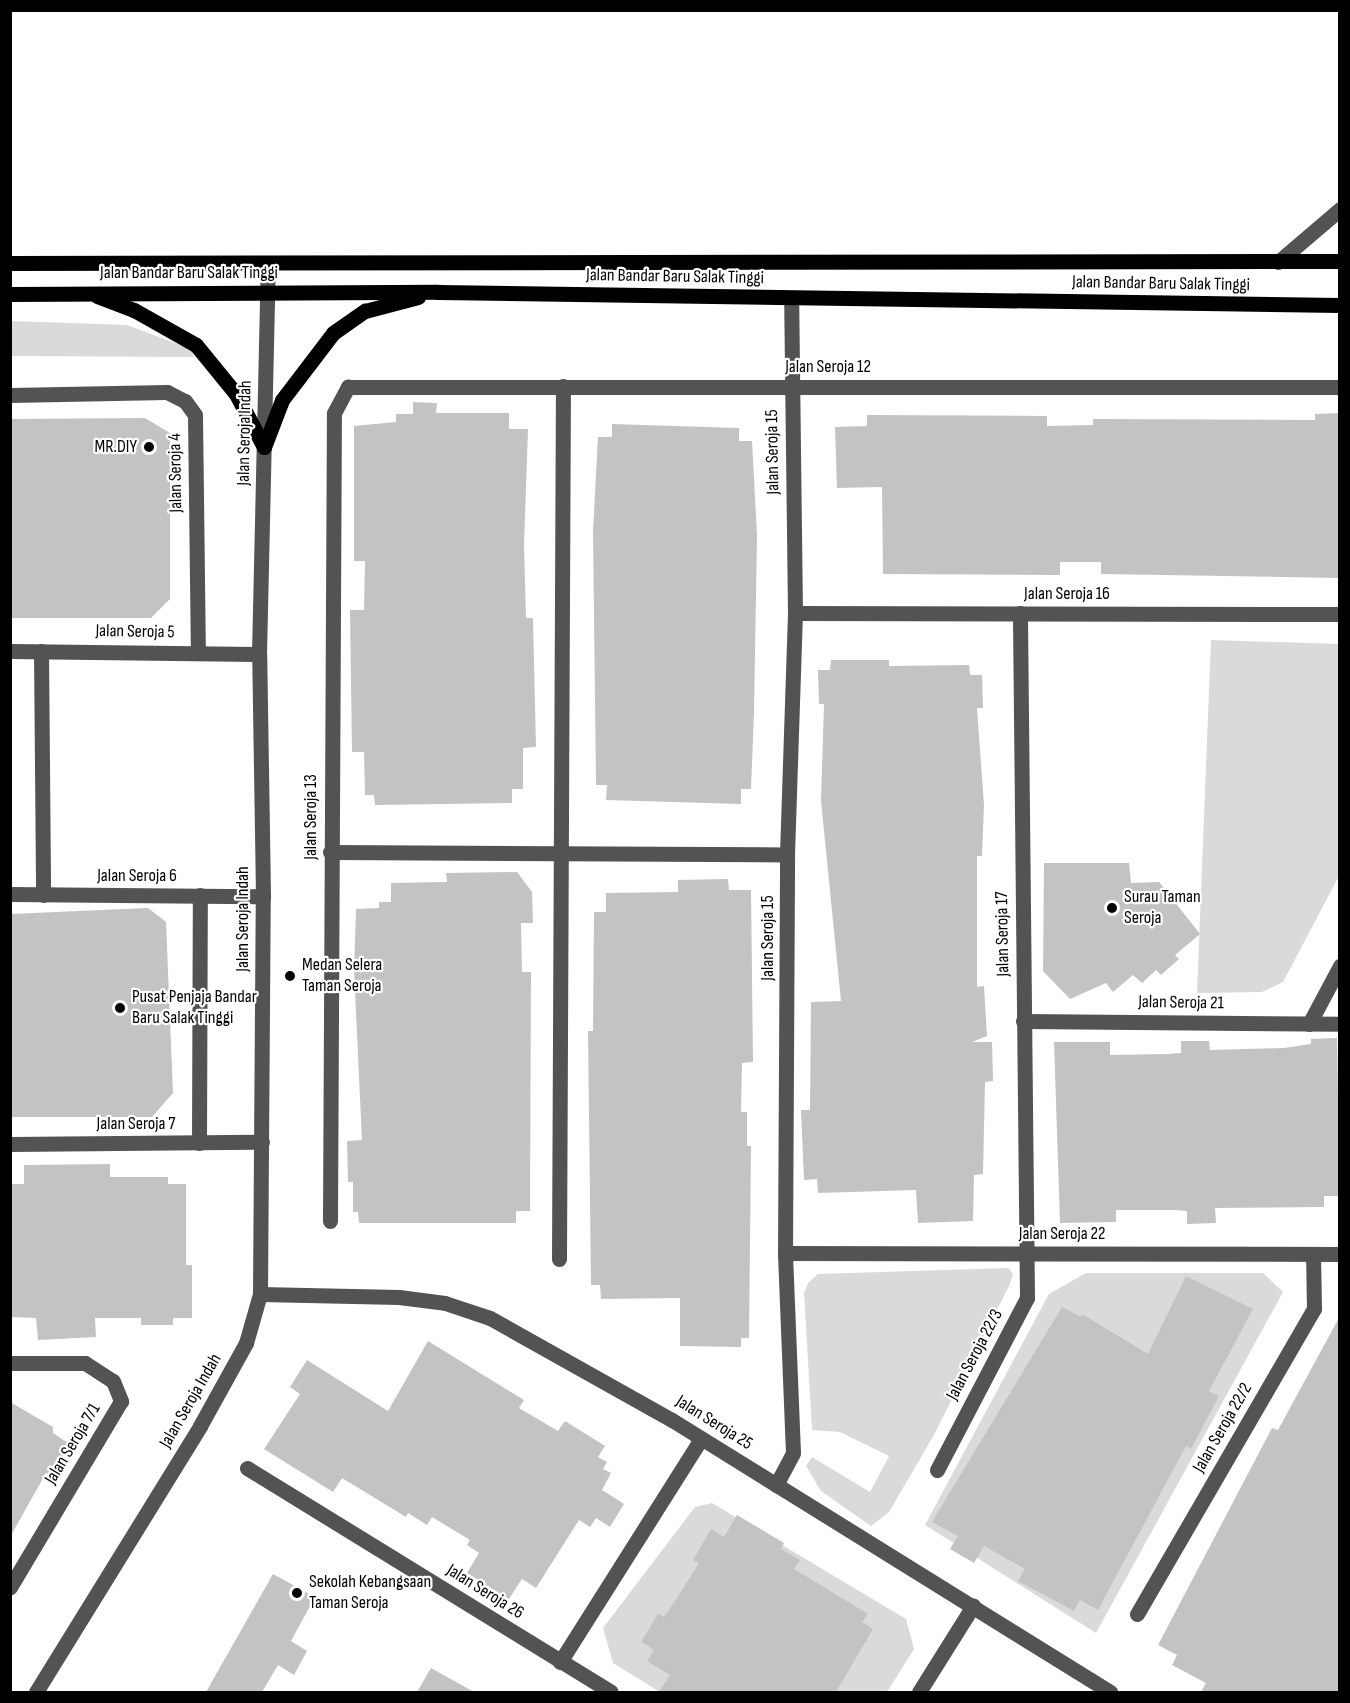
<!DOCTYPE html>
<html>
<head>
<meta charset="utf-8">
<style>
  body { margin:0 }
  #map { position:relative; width:1350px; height:1703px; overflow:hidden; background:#fff; font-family:"Sofia Sans Condensed",sans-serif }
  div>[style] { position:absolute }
  .green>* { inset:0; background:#dadada }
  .building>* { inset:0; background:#c3c3c3 }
  .minor>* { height:15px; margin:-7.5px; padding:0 7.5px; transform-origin:7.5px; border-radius:7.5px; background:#535353 }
  .major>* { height:15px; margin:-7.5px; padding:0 7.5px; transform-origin:7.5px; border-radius:7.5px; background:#000 }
  .dots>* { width:16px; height:16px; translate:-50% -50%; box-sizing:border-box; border:3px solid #fff; border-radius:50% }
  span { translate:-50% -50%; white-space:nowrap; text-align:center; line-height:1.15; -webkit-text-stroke:4.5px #fff; paint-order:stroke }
  .street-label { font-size:18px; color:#000 }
  .poi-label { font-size:18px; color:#000 }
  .right { translate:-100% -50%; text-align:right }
  .left { translate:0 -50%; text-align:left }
  .frame { position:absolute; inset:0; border:12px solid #000; pointer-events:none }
</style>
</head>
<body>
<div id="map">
  <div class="green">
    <i style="clip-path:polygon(11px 321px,127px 325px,191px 349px,194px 357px,11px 356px)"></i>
    <i style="clip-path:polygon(1211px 640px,1339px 644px,1339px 876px,1283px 982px,1262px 992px,1197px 993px)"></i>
    <i style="clip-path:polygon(1009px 1268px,1013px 1275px,1009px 1286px,935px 1433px,889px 1512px,871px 1526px,821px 1491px,806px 1466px,812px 1457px,870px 1492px,889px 1456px,840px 1432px,812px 1430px,804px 1293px,808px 1283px,818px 1274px)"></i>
    <i style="clip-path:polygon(1086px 1273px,1263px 1273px,1283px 1292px,1096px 1633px,925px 1525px,1049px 1294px)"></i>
    <i style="clip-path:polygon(712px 1503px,906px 1619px,914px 1649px,887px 1692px,660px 1692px,613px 1663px,603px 1628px,695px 1507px)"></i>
  </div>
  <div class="building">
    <i style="clip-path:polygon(413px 402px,437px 403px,436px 413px,509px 413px,509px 429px,528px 429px,524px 545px,526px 618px,533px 618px,536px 747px,523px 748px,523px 789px,512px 789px,512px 803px,375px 805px,374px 795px,365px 795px,364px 752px,352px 752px,350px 610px,364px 610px,365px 561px,354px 561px,354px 426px,396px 422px,396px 414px,413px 414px)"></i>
    <i style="clip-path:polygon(1340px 413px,1340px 578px,1101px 574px,1101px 562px,1060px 562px,1060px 575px,883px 574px,882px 487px,837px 488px,835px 427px,867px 426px,867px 415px,1047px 416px,1047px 426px,1093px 425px,1093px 419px,1315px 420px,1315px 414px)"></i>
    <i style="clip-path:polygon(145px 418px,170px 433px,170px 599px,151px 618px,10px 618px,10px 419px)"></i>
    <i style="clip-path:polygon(612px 424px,739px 428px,739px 441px,752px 441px,757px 535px,754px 712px,751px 789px,741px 789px,741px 804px,606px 800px,607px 785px,596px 785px,593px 531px,598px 437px,612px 437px)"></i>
    <i style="clip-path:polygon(831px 660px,889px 660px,889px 666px,969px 665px,970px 675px,982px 675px,983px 708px,977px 708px,984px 805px,982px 856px,977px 856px,977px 987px,984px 986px,987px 1036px,972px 1042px,992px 1042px,993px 1081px,985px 1082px,983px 1174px,974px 1175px,973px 1221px,918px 1223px,916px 1190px,818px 1193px,817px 1179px,804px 1180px,801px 1110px,810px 1110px,811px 1002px,841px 1001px,821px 801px,824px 704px,819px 704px,818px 670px,830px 670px)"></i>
    <i style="clip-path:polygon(1044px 863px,1129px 863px,1131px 883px,1159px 882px,1200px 934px,1175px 955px,1179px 959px,1161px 975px,1156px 970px,1142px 983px,1133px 975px,1113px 992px,1106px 983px,1070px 999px,1043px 971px)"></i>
    <i style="clip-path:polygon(517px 872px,532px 892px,533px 923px,521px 923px,522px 972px,531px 972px,530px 1211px,516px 1211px,516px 1223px,359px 1223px,358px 1212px,353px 1212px,353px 1182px,348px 1182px,347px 1141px,362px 1140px,354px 970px,356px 909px,379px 908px,379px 902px,391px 902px,391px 883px,447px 882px,446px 873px)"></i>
    <i style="clip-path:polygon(728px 879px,729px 890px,751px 890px,753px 1062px,742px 1063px,741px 1112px,747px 1112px,747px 1146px,751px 1146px,749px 1338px,741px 1338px,741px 1347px,680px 1346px,680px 1298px,601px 1299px,600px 1285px,591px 1285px,588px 1031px,593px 1031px,594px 912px,606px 912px,606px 893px,678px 892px,678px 880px)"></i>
    <i style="clip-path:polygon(148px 908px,166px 922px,173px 1093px,152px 1117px,10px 1117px,10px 914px)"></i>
    <i style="clip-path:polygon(1337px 1038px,1340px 1196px,1324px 1196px,1324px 1207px,1215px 1208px,1216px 1223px,1187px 1224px,1187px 1211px,1174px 1210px,1116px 1210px,1116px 1222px,1060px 1223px,1054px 1042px,1110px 1042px,1110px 1055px,1168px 1054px,1181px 1053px,1181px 1041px,1209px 1041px,1210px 1050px,1284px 1048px,1311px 1044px,1311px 1039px)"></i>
    <i style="clip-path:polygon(110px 1164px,110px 1177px,168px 1177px,168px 1184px,186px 1184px,186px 1265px,192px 1265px,192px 1318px,173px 1318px,173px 1325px,141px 1325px,141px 1318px,95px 1318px,96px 1337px,38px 1340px,36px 1318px,10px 1317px,10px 1184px,24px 1184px,24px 1165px)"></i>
    <i style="clip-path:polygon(1186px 1276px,1253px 1309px,1209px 1391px,1219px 1396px,1191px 1449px,1186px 1446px,1098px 1610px,1080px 1600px,1074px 1611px,1018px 1581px,1025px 1569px,984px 1546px,974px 1563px,950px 1549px,958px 1536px,932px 1522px,1062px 1307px,1081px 1317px,1082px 1314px,1148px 1354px)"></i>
    <i style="clip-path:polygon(1340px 1316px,1340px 1692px,1201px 1692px,1206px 1683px,1172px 1665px,1177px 1655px,1158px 1645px,1272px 1428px,1278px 1430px)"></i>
    <i style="clip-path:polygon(428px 1341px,524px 1400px,519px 1408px,558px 1431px,565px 1421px,605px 1446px,598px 1457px,607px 1462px,603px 1469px,611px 1473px,602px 1490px,624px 1504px,610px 1527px,596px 1518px,590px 1527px,579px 1520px,536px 1588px,522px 1579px,509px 1599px,467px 1573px,479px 1553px,467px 1545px,470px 1540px,432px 1517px,427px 1525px,408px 1513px,406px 1517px,342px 1478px,333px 1492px,264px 1449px,300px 1394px,290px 1387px,307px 1360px,388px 1411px)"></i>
    <i style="clip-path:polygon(10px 1402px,53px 1427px,53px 1433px,68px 1443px,53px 1477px,46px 1473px,10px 1537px)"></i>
    <i style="clip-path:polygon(737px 1515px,784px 1543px,781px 1549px,800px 1560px,794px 1569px,868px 1614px,862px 1622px,873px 1629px,836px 1692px,659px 1692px,670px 1675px,647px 1661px,654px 1650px,641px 1642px,658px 1614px,664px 1617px,677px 1598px,699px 1563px,693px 1560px,711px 1529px,724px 1537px)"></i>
    <i style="clip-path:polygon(273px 1574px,315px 1597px,291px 1641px,307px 1651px,294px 1675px,278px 1665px,262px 1692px,206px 1692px)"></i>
    <i style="clip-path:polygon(431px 1668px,474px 1692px,417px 1692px)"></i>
  </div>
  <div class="minor">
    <i style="left:1278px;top:262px;width:82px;rotate:-40.5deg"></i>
    <i style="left:10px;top:395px;width:157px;rotate:-1.1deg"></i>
    <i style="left:167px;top:392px;width:20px;rotate:27deg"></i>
    <i style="left:185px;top:401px;width:17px;rotate:54deg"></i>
    <i style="left:195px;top:415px;width:238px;rotate:89.3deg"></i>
    <i style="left:795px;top:613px;width:545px;rotate:0.11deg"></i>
    <i style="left:10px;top:651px;width:249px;rotate:0.7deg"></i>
    <i style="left:41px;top:651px;width:244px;rotate:89.5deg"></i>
    <i style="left:330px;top:852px;width:457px;rotate:0.3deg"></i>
    <i style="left:10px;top:894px;width:253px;rotate:0.5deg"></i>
    <i style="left:1023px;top:1021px;width:317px;rotate:0.5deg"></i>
    <i style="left:1309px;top:1024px;width:66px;rotate:-61.9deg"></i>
    <i style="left:199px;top:1143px;width:248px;rotate:-89.8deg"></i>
    <i style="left:10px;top:1144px;width:252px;rotate:-0.5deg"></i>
    <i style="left:330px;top:1221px;width:808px;rotate:-89.72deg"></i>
    <i style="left:334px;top:413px;width:30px;rotate:-62deg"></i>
    <i style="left:348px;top:387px;width:992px"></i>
    <i style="left:785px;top:1253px;width:555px;rotate:0.1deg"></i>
    <i style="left:559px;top:1259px;width:873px;rotate:-89.74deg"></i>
    <i style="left:260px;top:1294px;width:139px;rotate:1.2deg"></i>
    <i style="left:399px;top:1297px;width:46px;rotate:7.4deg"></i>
    <i style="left:445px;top:1303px;width:47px;rotate:18.4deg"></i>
    <i style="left:490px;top:1318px;width:209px;rotate:29.3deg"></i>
    <i style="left:672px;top:1420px;width:516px;rotate:31.84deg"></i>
    <i style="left:10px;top:1363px;width:75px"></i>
    <i style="left:85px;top:1363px;width:33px;rotate:33deg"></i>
    <i style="left:113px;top:1381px;width:22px;rotate:68deg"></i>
    <i style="left:121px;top:1401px;width:217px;rotate:120.8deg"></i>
    <i style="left:247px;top:1468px;width:427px;rotate:31.6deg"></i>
    <i style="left:937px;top:1470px;width:194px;rotate:-62.4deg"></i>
    <i style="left:1027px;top:1298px;width:685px;rotate:-90.59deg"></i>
    <i style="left:776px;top:1485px;width:36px;rotate:-62deg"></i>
    <i style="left:793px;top:1453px;width:200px;rotate:-92.3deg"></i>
    <i style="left:785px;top:1253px;width:399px;rotate:-89.7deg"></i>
    <i style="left:787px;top:854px;width:241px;rotate:-88.1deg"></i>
    <i style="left:795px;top:613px;width:315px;rotate:-90.7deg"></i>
    <i style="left:1137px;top:1614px;width:353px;rotate:-59.9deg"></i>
    <i style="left:1314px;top:1309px;width:55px;rotate:-91deg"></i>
    <i style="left:560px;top:1662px;width:264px;rotate:-57.7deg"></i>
    <i style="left:36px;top:1692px;width:312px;rotate:-58.3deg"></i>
    <i style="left:200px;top:1426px;width:95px;rotate:-61deg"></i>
    <i style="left:246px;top:1343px;width:51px;rotate:-74.1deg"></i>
    <i style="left:260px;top:1294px;width:398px;rotate:-89.6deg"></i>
    <i style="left:263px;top:896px;width:242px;rotate:-90.9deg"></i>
    <i style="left:259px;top:654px;width:389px;rotate:-88.7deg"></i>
    <i style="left:919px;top:1692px;width:102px;rotate:-57.9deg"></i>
  </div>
  <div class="major">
    <i style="left:10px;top:263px;width:1330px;rotate:-0.09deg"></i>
    <i style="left:10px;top:294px;width:428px;rotate:-0.3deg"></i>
    <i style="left:438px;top:292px;width:902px;rotate:0.83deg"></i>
    <i style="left:97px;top:296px;width:40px;rotate:21deg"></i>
    <i style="left:134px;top:310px;width:71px;rotate:29.4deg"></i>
    <i style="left:196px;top:345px;width:63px;rotate:50.8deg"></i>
    <i style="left:236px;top:394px;width:60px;rotate:62.2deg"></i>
    <i style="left:264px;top:447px;width:50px;rotate:-69deg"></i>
    <i style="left:282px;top:400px;width:84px;rotate:-52.7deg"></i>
    <i style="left:333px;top:333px;width:39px;rotate:-35deg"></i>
    <i style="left:365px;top:311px;width:55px;rotate:-14.8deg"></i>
  </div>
  <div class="dots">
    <i style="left:149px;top:447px;background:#000"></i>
    <i style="left:1112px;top:908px;background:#000"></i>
    <i style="left:290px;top:976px;background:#000"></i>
    <i style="left:120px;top:1008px;background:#000"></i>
    <i style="left:297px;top:1593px;background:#000"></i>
  </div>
  <div class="street-label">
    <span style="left:189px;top:273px">Jalan Bandar Baru Salak Tinggi</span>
    <span style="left:675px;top:277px;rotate:1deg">Jalan Bandar Baru Salak Tinggi</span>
    <span style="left:1161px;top:284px;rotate:1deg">Jalan Bandar Baru Salak Tinggi</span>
    <span style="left:828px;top:367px">Jalan Seroja 12</span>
    <span style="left:245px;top:433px;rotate:-89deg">Jalan Seroja Indah</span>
    <span style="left:773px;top:452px;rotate:-91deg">Jalan Seroja 15</span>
    <span style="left:176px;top:473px;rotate:-91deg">Jalan Seroja 4</span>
    <span style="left:1067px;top:594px">Jalan Seroja 16</span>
    <span style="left:135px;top:632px;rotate:1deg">Jalan Seroja 5</span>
    <span style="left:311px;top:817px;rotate:-90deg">Jalan Seroja 13</span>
    <span style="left:137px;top:876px">Jalan Seroja 6</span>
    <span style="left:243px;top:919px;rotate:-90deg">Jalan Seroja Indah</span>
    <span style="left:1003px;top:934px;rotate:-91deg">Jalan Seroja 17</span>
    <span style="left:768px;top:938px;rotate:-90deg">Jalan Seroja 15</span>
    <span style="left:1181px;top:1003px;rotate:1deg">Jalan Seroja 21</span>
    <span style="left:136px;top:1124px">Jalan Seroja 7</span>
    <span style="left:1062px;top:1234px">Jalan Seroja 22</span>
    <span style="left:975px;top:1355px;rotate:-62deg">Jalan Seroja 22/3</span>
    <span style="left:191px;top:1401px;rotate:-60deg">Jalan Seroja Indah</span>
    <span style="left:714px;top:1423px;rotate:32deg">Jalan Seroja 25</span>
    <span style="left:1223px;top:1428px;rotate:-60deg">Jalan Seroja 22/2</span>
    <span style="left:73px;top:1444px;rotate:-59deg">Jalan Seroja 7/1</span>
    <span style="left:485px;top:1592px;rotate:32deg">Jalan Seroja 26</span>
  </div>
  <div class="poi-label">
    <span class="right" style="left:137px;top:447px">MR.DIY</span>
    <span class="left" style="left:1124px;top:908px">Surau Taman<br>Seroja</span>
    <span class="left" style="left:302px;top:976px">Medan Selera<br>Taman Seroja</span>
    <span class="left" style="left:132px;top:1008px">Pusat Penjaja Bandar<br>Baru Salak Tinggi</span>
    <span class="left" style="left:309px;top:1593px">Sekolah Kebangsaan<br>Taman Seroja</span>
  </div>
  <div class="frame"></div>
</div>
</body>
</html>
